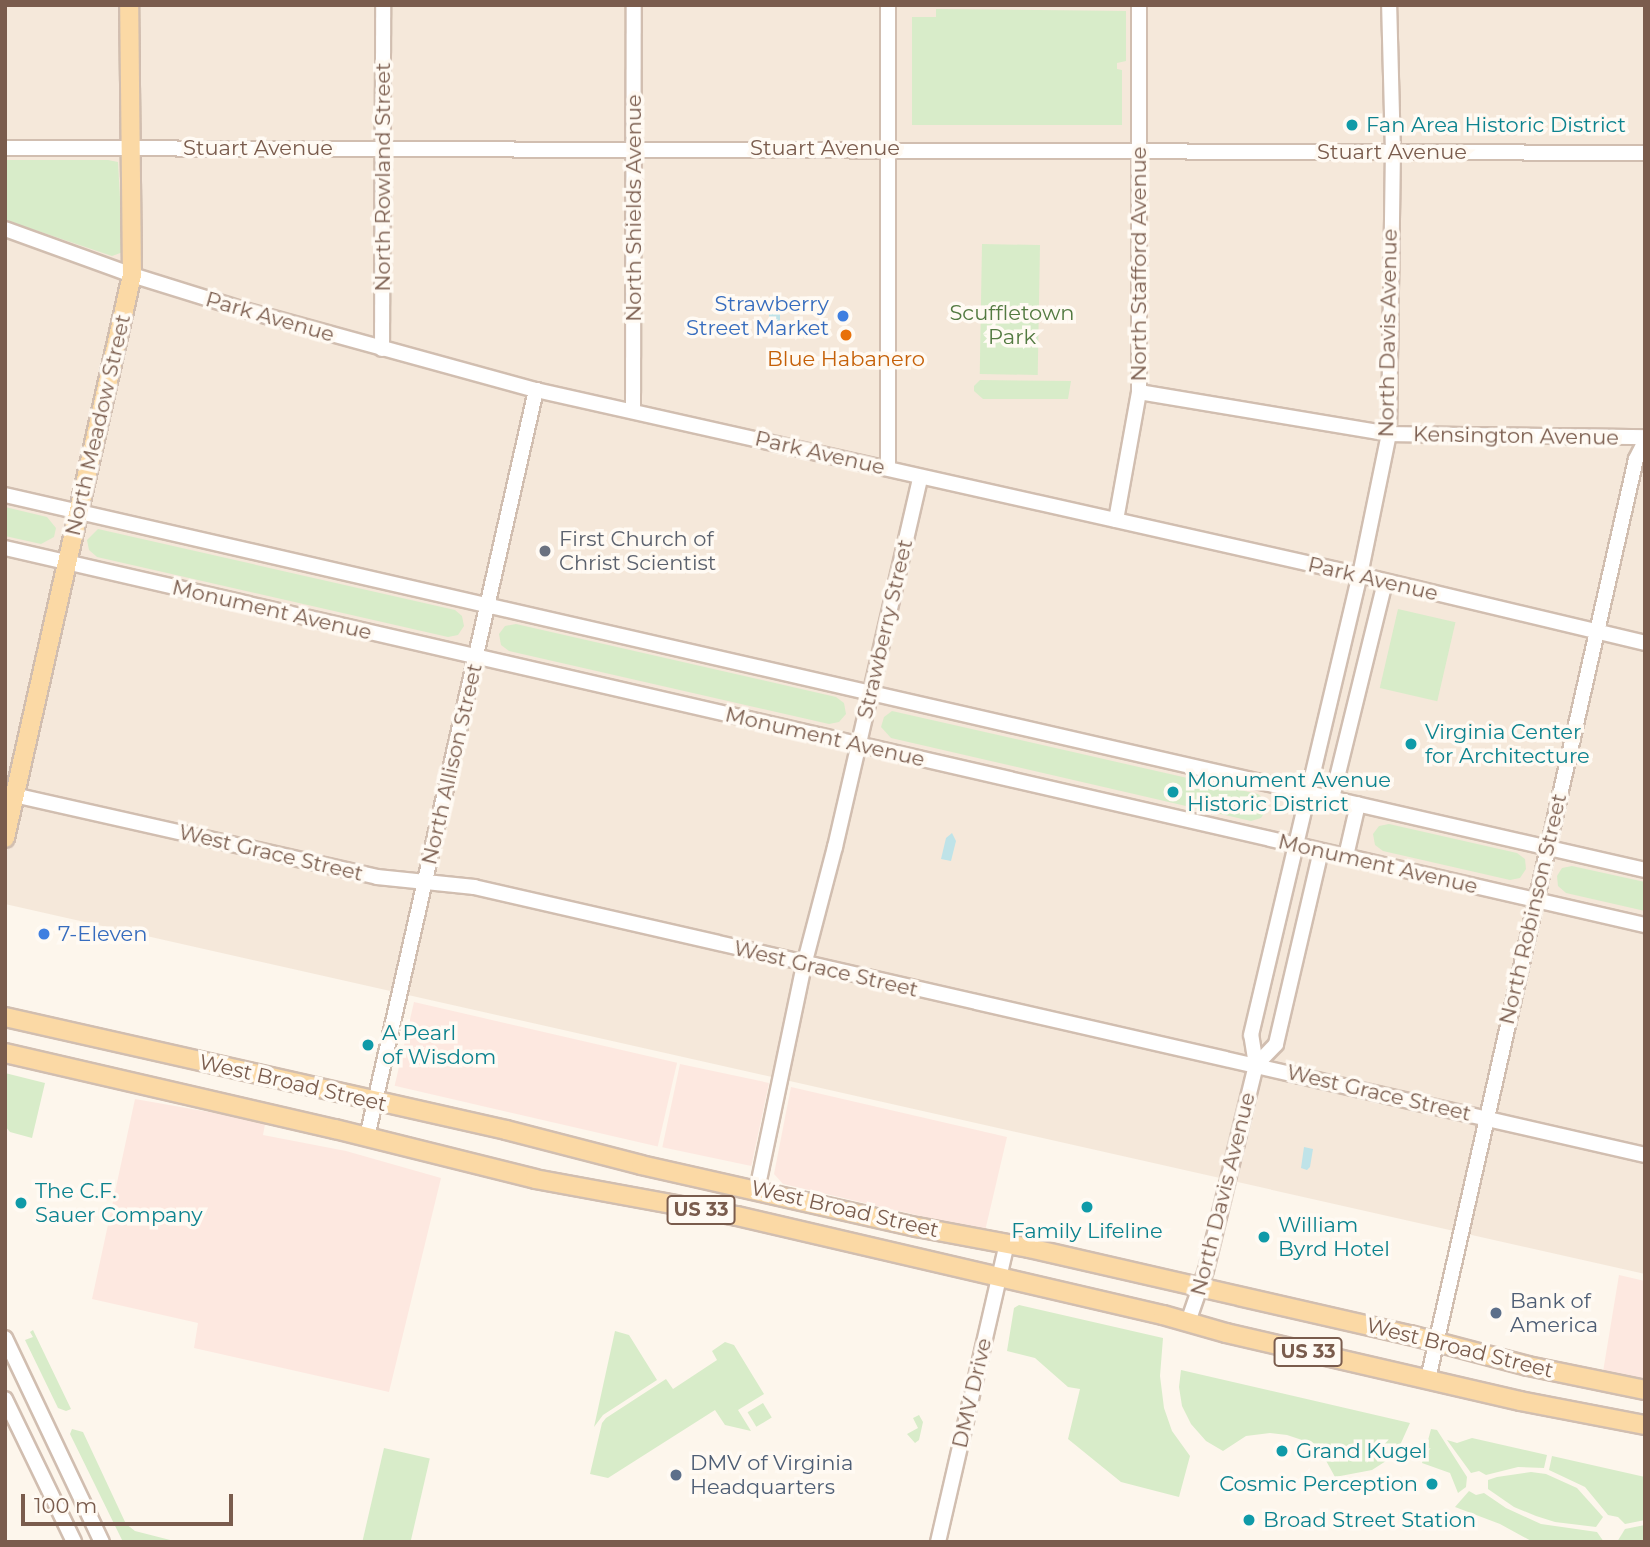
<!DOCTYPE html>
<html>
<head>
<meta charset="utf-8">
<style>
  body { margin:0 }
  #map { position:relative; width:1650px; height:1547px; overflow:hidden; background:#fdf6ec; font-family:Montserrat,sans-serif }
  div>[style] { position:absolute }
  .residential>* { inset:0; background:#f5e8da }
  .commercial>* { inset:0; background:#fde8e0; transform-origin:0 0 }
  .green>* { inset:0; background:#d8ecc9; transform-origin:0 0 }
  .water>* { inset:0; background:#bfe3e8 }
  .roads { filter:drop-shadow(2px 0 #d1beb0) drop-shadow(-2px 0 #d1beb0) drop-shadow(0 2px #d1beb0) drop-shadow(0 -2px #d1beb0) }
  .minor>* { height:14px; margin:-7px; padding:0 7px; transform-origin:7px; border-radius:7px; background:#fff }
  .major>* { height:18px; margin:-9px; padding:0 9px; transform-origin:9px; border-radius:9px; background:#fbd9a5 }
  .dots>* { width:19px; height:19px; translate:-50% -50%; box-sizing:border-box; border:4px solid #fffaf3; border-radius:50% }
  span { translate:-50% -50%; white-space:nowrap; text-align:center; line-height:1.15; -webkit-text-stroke:7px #fffaf3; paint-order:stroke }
  .shield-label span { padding:2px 5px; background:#fffaf3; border:2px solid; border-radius:5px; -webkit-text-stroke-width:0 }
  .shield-label { font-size:19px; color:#7a5c4d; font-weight:700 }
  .culture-label { font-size:21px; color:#0d838f }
  .left { translate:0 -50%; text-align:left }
  .right { translate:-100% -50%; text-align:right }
  .street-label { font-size:21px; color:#7a5c4d }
  .shop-label { font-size:21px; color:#366cbe }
  .park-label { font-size:21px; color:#537a41 }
  .food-label { font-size:21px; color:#c56008 }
  .worship-label { font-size:21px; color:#5b616d }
  .service-label { font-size:21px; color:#4e5e75 }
  .frame { position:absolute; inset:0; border:7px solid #7a5c4d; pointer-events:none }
  .scale { position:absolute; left:21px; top:1494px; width:212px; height:32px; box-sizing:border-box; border:4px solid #7a5c4d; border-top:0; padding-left:9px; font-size:21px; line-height:24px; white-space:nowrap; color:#7a5c4d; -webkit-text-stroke:5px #fffaf3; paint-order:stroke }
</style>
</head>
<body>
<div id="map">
  <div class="residential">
    <i style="clip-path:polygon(5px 5px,1645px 5px,1645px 1274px,5px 904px)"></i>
  </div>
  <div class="commercial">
    <i style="left:414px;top:1002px;width:270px;height:86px;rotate:13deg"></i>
    <i style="left:680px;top:1064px;width:91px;height:85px;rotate:12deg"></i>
    <i style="clip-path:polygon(791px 1087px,1007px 1137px,985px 1231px,783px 1184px,774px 1174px)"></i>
    <i style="clip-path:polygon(135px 1099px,249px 1119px,265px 1124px,263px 1135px,346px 1151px,441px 1178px,389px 1392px,194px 1348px,198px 1323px,92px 1299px)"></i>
    <i style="clip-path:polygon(1619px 1275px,1645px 1281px,1645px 1381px,1603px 1372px)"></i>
  </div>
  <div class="green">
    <i style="clip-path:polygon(936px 9px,1126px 11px,1126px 61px,1117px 63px,1117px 69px,1122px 70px,1122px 125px,912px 125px,912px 17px,936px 17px)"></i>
    <i style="clip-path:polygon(5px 160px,108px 160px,118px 162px,123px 252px,112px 256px,5px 220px)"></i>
    <i style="left:982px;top:244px;width:58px;height:130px;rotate:1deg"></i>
    <i style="clip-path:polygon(980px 380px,1071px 381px,1068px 399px,983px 399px,974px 391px,974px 386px)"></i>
    <i style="clip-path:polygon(5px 507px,47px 517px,56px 528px,54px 537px,41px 544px,5px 536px)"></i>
    <i style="clip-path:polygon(98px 529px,455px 610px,462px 616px,464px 626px,458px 635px,448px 637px,97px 557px,89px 550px,87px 540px)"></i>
    <i style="left:1398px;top:609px;width:59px;height:81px;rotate:13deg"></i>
    <i style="clip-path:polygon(516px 624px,836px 697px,844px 703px,846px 714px,839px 722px,829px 724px,509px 651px,501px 645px,499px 634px,505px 626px)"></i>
    <i style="clip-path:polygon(892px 711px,1258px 794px,1265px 800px,1266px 810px,1261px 818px,1251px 821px,891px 738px,881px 727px,884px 717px)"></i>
    <i style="clip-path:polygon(1389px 824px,1517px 853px,1525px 859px,1526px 869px,1520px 878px,1510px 880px,1383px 851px,1375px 845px,1373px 834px,1379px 826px)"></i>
    <i style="clip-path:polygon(1572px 866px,1645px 882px,1645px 911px,1566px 893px,1558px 886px,1557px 876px,1562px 868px)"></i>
    <i style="clip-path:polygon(5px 1073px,45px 1083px,32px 1138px,10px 1132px,5px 1126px)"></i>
    <i style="clip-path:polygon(1019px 1305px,1163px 1338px,1160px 1376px,1164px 1408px,1172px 1431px,1190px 1456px,1179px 1497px,1121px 1482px,1068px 1439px,1080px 1389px,1068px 1387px,1035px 1358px,1007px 1351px,1014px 1308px)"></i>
    <i style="clip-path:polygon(33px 1330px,71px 1409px,66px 1411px,58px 1408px,25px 1340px,33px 1337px,30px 1332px)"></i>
    <i style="clip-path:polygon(615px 1331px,629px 1335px,657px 1380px,603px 1415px,594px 1427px)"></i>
    <i style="clip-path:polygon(725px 1342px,734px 1345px,764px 1394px,738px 1410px,751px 1431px,725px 1425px,715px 1410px,608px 1478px,590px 1474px,602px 1423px,606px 1418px,666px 1379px,673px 1389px,717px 1360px,712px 1351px)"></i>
    <i style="clip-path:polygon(1181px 1370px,1410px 1423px,1401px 1443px,1386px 1461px,1372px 1470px,1335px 1477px,1324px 1457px,1302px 1440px,1287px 1435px,1270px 1433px,1246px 1436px,1223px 1451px,1206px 1441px,1191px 1424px,1182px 1406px,1179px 1387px)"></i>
    <i style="left:763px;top:1403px;width:17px;height:18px;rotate:59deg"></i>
    <i style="clip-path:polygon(919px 1415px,923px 1422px,919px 1440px,915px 1443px,907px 1434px,918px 1428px,913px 1418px)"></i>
    <i style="clip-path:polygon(72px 1429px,83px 1432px,126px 1524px,135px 1531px,178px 1542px,123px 1542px,70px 1434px)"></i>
    <i style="clip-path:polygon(1431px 1429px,1437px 1430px,1467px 1477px,1466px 1487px,1458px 1493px,1450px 1473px,1422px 1463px)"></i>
    <i style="clip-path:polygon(1472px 1438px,1547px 1455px,1544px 1468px,1518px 1467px,1486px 1475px,1479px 1471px,1471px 1473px,1447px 1440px,1457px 1443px)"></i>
    <i style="left:384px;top:1448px;width:47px;height:96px;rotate:13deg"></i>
    <i style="clip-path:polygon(1552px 1456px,1645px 1477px,1645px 1520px,1625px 1524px,1618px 1517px,1608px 1515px,1585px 1487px,1549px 1470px)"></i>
    <i style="clip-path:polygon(1531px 1472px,1546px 1474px,1577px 1488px,1603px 1517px,1596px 1527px,1555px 1522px,1536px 1516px,1514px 1507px,1488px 1489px,1488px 1480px,1497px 1477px)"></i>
    <i style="clip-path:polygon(1469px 1491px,1476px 1495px,1484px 1493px,1506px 1508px,1541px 1524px,1597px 1532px,1604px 1542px,1533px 1542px,1500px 1524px,1455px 1507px)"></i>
    <i style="clip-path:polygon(1645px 1525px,1645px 1542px,1617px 1542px,1625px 1529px)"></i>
  </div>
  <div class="water">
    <i style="clip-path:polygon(773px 309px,780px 313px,780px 331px,775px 335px,769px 333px,769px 313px)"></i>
    <i style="clip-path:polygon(952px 833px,956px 841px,951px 861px,941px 859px,946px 838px)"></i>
    <i style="clip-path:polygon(1304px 1147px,1313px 1149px,1310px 1167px,1307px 1170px,1301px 1168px)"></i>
  </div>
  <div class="roads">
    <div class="minor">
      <i style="left:5px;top:148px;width:1640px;rotate:0.17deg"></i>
      <i style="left:5px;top:229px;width:135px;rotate:19.9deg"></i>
      <i style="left:132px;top:275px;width:114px;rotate:17.3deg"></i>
      <i style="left:241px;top:309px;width:306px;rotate:15.4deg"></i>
      <i style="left:536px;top:390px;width:845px;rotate:12.65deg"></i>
      <i style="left:1360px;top:575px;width:293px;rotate:13.4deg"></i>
      <i style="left:382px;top:349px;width:344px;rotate:-89.8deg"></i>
      <i style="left:1139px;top:392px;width:254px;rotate:9.5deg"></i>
      <i style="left:1389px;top:434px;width:256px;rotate:0.7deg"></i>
      <i style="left:633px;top:411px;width:406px;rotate:-89.9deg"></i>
      <i style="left:888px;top:468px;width:463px;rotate:-90deg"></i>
      <i style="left:5px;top:495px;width:1682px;rotate:12.88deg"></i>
      <i style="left:1116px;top:520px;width:130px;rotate:-79.8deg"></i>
      <i style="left:1139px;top:392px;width:387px;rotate:-90deg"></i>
      <i style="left:5px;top:548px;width:1683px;rotate:12.95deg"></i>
      <i style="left:5px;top:793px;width:381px;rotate:12.7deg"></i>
      <i style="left:377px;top:877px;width:98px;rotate:5.9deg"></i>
      <i style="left:474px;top:887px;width:1201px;rotate:12.89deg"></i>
      <i style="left:1332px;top:798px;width:222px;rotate:-76.2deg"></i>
      <i style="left:1346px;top:856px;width:53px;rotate:-77deg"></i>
      <i style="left:1256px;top:1065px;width:29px;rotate:-46deg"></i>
      <i style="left:1276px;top:1044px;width:198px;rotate:-76.9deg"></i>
      <i style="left:367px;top:1137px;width:766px;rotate:-77.25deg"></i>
      <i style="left:757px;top:1190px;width:230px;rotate:-78.2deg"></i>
      <i style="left:804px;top:965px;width:122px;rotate:-75.3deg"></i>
      <i style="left:835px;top:847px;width:379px;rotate:-77deg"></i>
      <i style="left:1188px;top:1322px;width:55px;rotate:-70.9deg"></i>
      <i style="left:1206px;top:1270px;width:211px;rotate:-76.3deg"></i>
      <i style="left:1256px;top:1065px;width:30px;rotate:-99deg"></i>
      <i style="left:1251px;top:1035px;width:473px;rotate:-76.7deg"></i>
      <i style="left:1360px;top:575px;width:144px;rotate:-78.4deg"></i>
      <i style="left:1389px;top:434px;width:281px;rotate:-89.2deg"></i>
      <i style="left:1393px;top:153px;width:148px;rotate:-91.5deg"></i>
      <i style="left:5px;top:1338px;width:226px;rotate:64.6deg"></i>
      <i style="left:1428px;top:1379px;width:943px;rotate:-77.26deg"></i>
      <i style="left:1636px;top:459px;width:20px;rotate:-63deg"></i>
      <i style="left:5px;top:1399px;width:159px;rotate:64.2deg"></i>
      <i style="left:938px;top:1542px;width:307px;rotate:-77deg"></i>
    </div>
    <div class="major">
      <i style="left:5px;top:838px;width:577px;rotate:-77.29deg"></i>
      <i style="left:132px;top:275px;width:270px;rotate:-90.6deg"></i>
      <i style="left:5px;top:1017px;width:514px;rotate:12.71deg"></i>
      <i style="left:506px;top:1130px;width:139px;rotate:14.5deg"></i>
      <i style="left:641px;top:1165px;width:283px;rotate:12.7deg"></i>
      <i style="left:917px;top:1227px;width:114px;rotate:10.6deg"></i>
      <i style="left:1029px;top:1248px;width:391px;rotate:12.9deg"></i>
      <i style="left:1410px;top:1335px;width:122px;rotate:14.7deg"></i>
      <i style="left:1528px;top:1366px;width:119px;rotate:11.6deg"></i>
      <i style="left:5px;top:1053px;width:339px;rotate:13deg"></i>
      <i style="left:335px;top:1129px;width:206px;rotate:14deg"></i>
      <i style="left:535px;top:1179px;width:205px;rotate:10.4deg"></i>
      <i style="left:737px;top:1216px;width:437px;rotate:13.1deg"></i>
      <i style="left:1163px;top:1315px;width:66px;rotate:15.9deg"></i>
      <i style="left:1226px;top:1333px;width:302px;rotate:13deg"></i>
      <i style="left:1520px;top:1401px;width:127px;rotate:10.9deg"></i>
    </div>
  </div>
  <div class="dots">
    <i style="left:1352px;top:125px;background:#0f9aa8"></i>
    <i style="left:843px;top:316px;background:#3f7fe0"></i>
    <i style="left:846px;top:335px;background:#e8710a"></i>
    <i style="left:545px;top:551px;background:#6b7280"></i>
    <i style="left:1411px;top:744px;background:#0f9aa8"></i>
    <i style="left:1173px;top:792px;background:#0f9aa8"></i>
    <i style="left:44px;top:934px;background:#3f7fe0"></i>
    <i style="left:368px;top:1045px;background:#0f9aa8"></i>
    <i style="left:21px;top:1203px;background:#0f9aa8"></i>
    <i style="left:1087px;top:1207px;background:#0f9aa8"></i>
    <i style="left:1264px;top:1237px;background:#0f9aa8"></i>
    <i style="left:1496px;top:1313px;background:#5c6f8a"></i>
    <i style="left:1282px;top:1451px;background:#0f9aa8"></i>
    <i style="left:676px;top:1475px;background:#5c6f8a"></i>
    <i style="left:1432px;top:1484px;background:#0f9aa8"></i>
    <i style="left:1249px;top:1520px;background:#0f9aa8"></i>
  </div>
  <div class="shield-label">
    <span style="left:701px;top:1210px">US 33</span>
    <span style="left:1308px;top:1352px">US 33</span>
  </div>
  <div class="culture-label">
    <span class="left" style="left:1366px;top:125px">Fan Area Historic District</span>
    <span class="left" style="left:1425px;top:744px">Virginia Center<br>for Architecture</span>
    <span class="left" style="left:1187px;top:792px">Monument Avenue<br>Historic District</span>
    <span class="left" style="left:382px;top:1045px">A Pearl<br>of Wisdom</span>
    <span class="left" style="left:35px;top:1203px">The C.F.<br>Sauer Company</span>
    <span class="left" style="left:1278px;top:1237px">William<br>Byrd Hotel</span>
    <span style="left:1087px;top:1231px">Family Lifeline</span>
    <span class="left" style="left:1296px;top:1451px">Grand Kugel</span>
    <span class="right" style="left:1418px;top:1484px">Cosmic Perception</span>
    <span class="left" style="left:1263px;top:1520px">Broad Street Station</span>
  </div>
  <div class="street-label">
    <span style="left:258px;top:148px">Stuart Avenue</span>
    <span style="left:825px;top:148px">Stuart Avenue</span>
    <span style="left:1392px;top:152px">Stuart Avenue</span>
    <span style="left:383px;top:177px;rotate:-90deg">North Rowland Street</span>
    <span style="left:634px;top:208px;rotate:-90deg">North Shields Avenue</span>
    <span style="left:1139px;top:264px;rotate:-90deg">North Stafford Avenue</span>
    <span style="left:270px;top:317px;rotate:16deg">Park Avenue</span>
    <span style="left:1388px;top:333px;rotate:-89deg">North Davis Avenue</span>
    <span style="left:98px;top:425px;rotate:-77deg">North Meadow Street</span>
    <span style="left:1516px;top:436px;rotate:1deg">Kensington Avenue</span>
    <span style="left:820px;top:453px;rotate:13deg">Park Avenue</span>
    <span style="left:1373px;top:579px;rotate:13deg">Park Avenue</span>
    <span style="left:272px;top:610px;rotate:13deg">Monument Avenue</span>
    <span style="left:885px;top:629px;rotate:-77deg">Strawberry Street</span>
    <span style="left:825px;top:737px;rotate:13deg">Monument Avenue</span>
    <span style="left:452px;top:764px;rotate:-77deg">North Allison Street</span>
    <span style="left:271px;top:853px;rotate:13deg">West Grace Street</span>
    <span style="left:1378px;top:864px;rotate:13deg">Monument Avenue</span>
    <span style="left:1533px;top:909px;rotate:-77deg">North Robinson Street</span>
    <span style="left:826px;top:969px;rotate:13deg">West Grace Street</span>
    <span style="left:293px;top:1083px;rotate:13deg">West Broad Street</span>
    <span style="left:1379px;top:1093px;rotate:13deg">West Grace Street</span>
    <span style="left:1223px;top:1194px;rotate:-76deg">North Davis Avenue</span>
    <span style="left:845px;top:1209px;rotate:13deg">West Broad Street</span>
    <span style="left:1460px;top:1348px;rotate:14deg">West Broad Street</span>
    <span style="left:972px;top:1393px;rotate:-77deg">DMV Drive</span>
  </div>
  <div class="shop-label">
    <span class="right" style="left:829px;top:316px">Strawberry<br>Street Market</span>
    <span class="left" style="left:58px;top:934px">7-Eleven</span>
  </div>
  <div class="park-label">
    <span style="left:1012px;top:325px">Scuffletown<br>Park</span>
  </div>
  <div class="food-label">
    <span style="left:846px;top:359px">Blue Habanero</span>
  </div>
  <div class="worship-label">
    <span class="left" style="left:559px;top:551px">First Church of<br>Christ Scientist</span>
  </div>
  <div class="service-label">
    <span class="left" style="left:1510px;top:1313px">Bank of<br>America</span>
    <span class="left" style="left:690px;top:1475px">DMV of Virginia<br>Headquarters</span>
  </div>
  <div class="frame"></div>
  <div class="scale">100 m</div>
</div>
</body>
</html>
